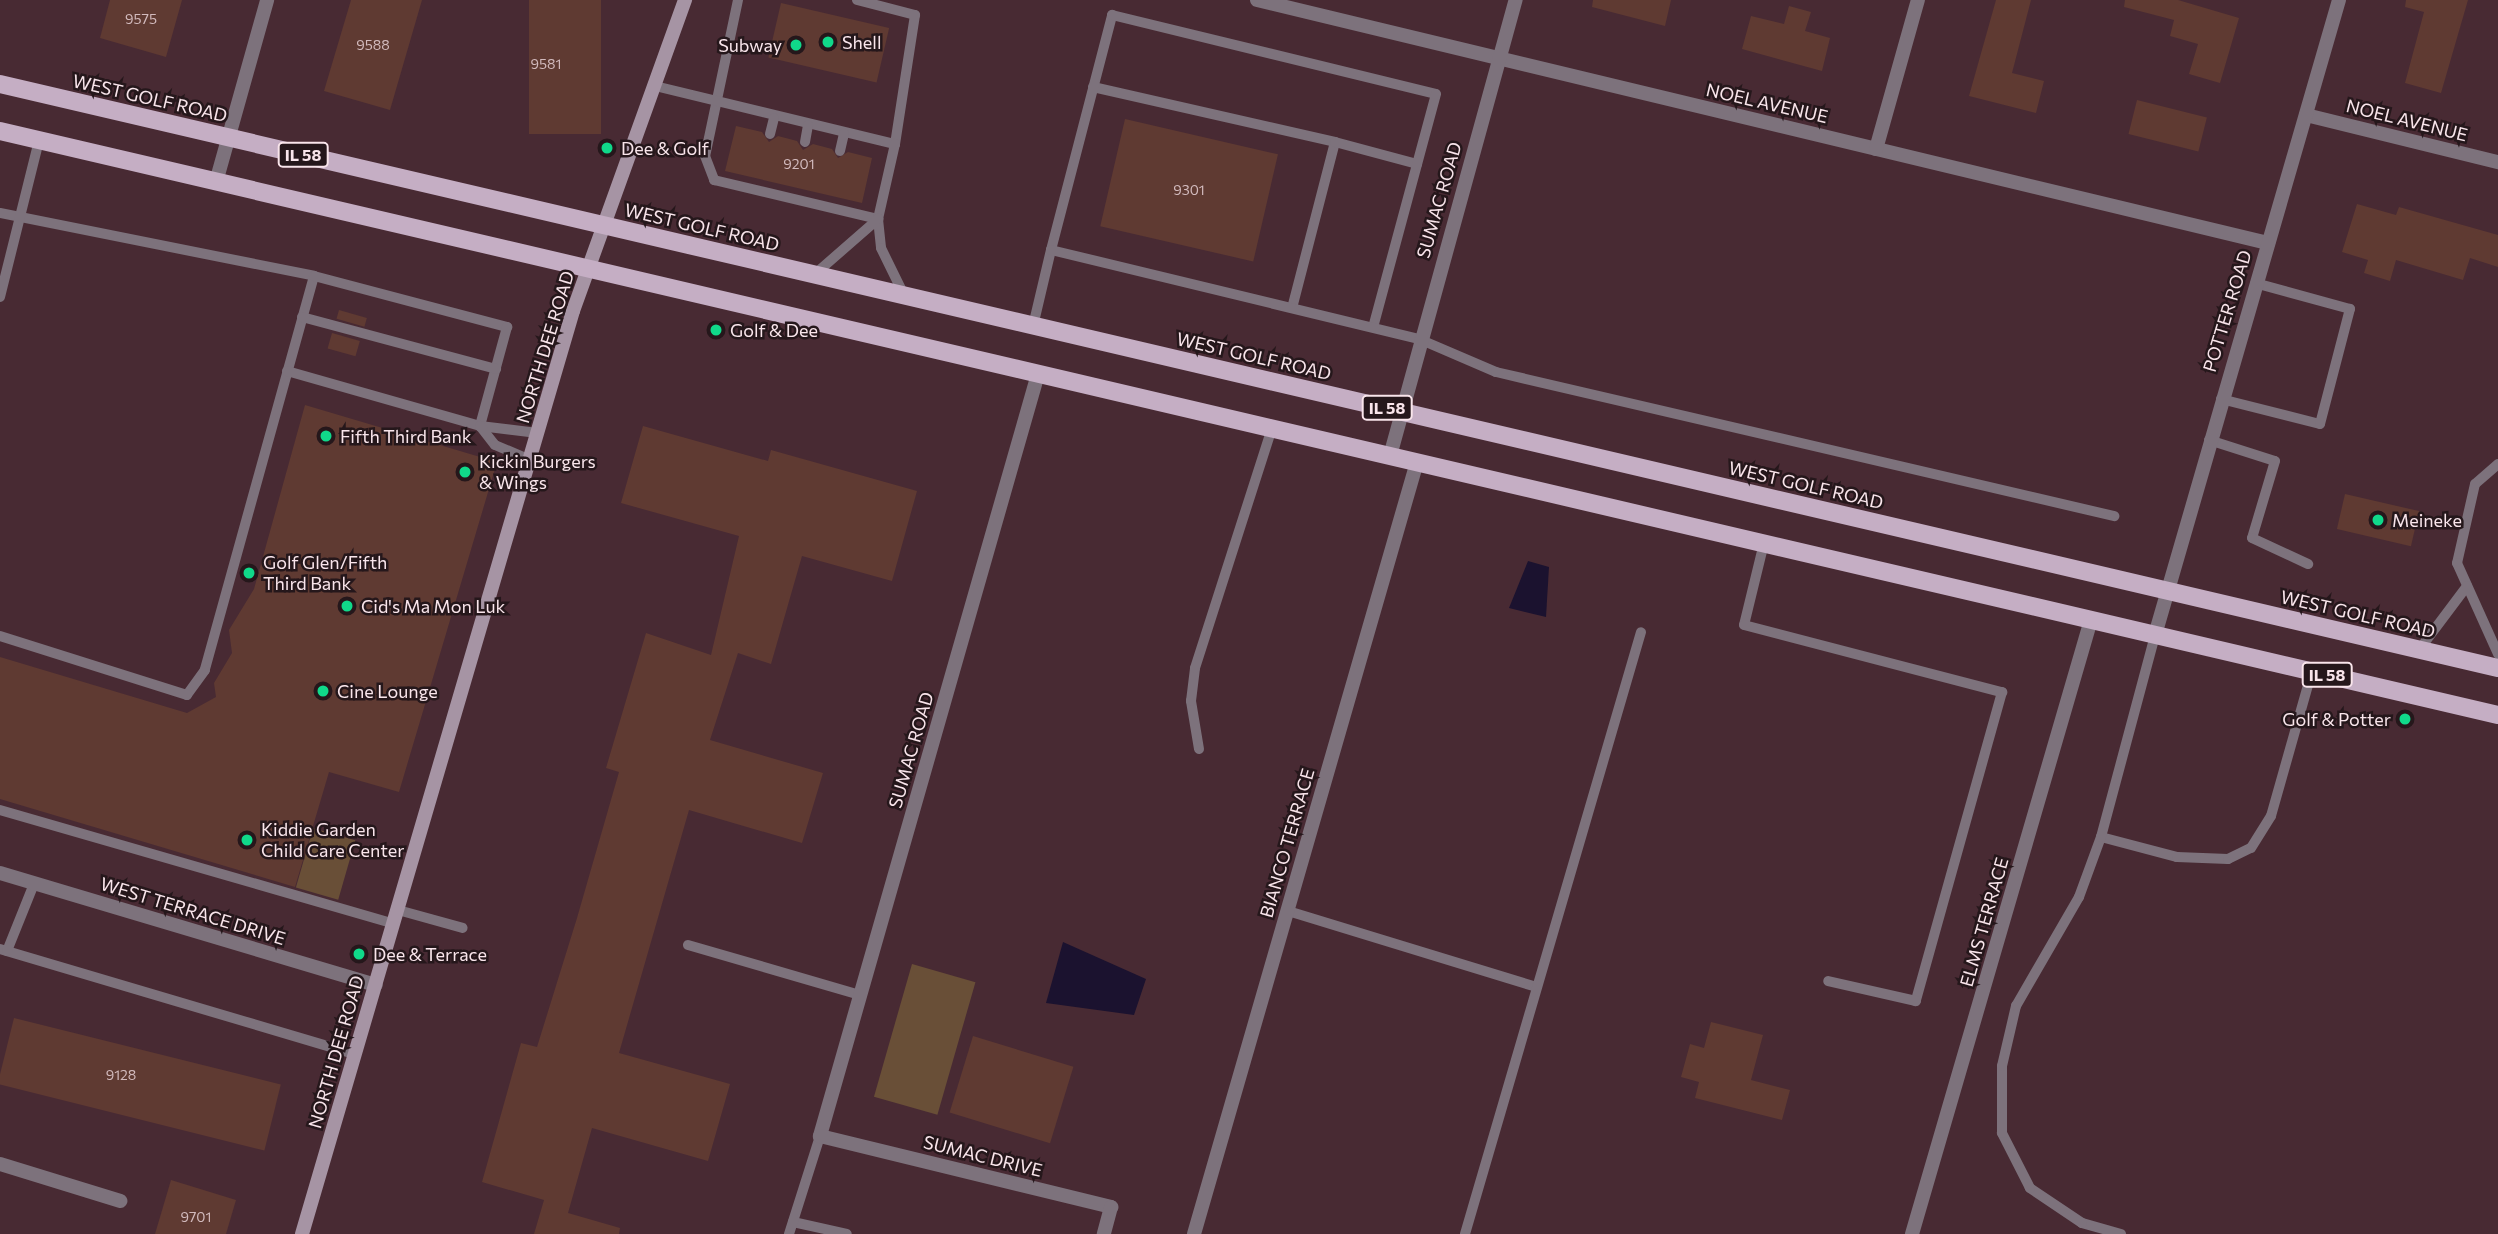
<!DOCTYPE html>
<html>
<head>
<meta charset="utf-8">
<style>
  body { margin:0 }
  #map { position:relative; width:2498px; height:1234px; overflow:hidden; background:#482a33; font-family:Commissioner,sans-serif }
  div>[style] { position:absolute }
  .green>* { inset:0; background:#694f37; transform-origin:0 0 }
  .water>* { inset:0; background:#1b122f }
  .building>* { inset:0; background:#5f3a32; transform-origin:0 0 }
  .lane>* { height:10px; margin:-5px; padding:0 5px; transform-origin:5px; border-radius:5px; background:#7d727c }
  .street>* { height:14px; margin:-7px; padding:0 7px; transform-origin:7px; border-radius:7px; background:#7d727c }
  .secondary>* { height:14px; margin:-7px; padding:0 7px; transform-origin:7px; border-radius:7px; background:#a694a4 }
  .primary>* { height:18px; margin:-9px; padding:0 9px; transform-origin:9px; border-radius:9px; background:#c5aec4 }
  .dots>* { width:19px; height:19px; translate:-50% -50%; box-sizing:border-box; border:4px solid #25171b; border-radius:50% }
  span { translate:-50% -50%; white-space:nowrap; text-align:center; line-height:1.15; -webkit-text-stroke:5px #25171b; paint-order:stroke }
  .number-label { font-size:14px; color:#d2babd }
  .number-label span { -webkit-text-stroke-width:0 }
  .shield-label span { padding:2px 5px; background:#25171b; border:2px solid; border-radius:5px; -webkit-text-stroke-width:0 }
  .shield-label { font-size:16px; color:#f9e5eb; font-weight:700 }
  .poi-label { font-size:18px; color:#f9e5eb }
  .left { translate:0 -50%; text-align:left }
  .right { translate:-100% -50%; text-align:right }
  .street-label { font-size:18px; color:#f9e5eb }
</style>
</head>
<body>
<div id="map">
  <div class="green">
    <i style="left:313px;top:828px;width:44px;height:62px;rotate:16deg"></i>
    <i style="left:912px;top:964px;width:66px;height:138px;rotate:16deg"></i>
  </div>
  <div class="water">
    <i style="clip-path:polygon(1528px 561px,1549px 567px,1546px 617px,1509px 608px)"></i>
    <i style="clip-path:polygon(1063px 942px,1146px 979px,1134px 1015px,1046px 1003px)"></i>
  </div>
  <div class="building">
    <i style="clip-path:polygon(110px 0,182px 0,166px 57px,100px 38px)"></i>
    <i style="clip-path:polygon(351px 0,422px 0,390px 110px,324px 91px)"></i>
    <i style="left:529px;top:0;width:72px;height:134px"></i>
    <i style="clip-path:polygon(1593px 0,1671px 0,1665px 26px,1592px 7px)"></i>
    <i style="clip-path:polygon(1996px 0,2031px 0,2012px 73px,2044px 81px,2036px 113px,1969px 96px)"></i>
    <i style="clip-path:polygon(2125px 0,2178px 0,2239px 18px,2220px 83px,2189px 74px,2198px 44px,2170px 36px,2174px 20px,2124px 7px)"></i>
    <i style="clip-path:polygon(2406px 0,2468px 0,2441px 93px,2405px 83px,2424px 12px,2405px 7px)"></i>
    <i style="left:781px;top:3px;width:111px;height:56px;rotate:13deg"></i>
    <i style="clip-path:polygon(1789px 6px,1811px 12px,1805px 31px,1830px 38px,1822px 71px,1742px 49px,1751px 16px,1784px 24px)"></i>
    <i style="left:2137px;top:100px;width:72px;height:35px;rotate:14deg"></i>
    <i style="left:1125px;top:119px;width:157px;height:110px;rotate:13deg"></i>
    <i style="clip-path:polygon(736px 126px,762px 132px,769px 142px,778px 136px,797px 141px,803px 150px,813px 144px,832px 149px,838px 158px,848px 152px,872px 158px,862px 203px,725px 171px)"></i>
    <i style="clip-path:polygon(2357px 204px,2396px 215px,2399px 207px,2498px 235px,2498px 267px,2470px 258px,2463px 280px,2396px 260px,2390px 281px,2364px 273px,2368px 260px,2342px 252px)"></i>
    <i style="left:339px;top:310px;width:29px;height:9px;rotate:16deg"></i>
    <i style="left:332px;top:333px;width:29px;height:16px;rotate:16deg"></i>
    <i style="clip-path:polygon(305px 405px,497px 462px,399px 792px,329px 772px,295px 887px,0 799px,0 657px,187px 713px,216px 697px,214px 683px,232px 653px,229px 630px,254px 589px)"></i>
    <i style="clip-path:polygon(643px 426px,768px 461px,771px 450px,917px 491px,892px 581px,802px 556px,771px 664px,738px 653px,710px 740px,823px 773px,802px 843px,689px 810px,619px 1053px,730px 1084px,708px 1161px,592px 1128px,568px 1213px,620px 1228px,619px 1234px,534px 1234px,544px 1200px,482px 1182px,521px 1043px,537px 1047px,577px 918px,619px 772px,606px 768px,646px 633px,711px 655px,739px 536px,621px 503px)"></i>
    <i style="left:2345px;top:494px;width:76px;height:36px;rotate:13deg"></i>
    <i style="left:14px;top:1018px;width:275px;height:68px;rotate:14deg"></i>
    <i style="clip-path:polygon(1711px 1022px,1763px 1035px,1751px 1080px,1790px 1090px,1782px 1120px,1695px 1098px,1699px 1082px,1681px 1077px,1690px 1044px,1704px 1048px)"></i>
    <i style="left:973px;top:1036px;width:105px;height:80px;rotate:17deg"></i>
    <i style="clip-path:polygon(171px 1180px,236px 1200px,226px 1234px,155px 1234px)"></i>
  </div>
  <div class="lane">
    <i style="left:738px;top:0;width:159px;rotate:101.9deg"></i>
    <i style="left:705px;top:156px;width:26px;rotate:69deg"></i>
    <i style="left:714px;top:180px;width:169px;rotate:13.4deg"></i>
    <i style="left:857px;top:0;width:60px;rotate:14.5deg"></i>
    <i style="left:915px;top:15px;width:131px;rotate:98.8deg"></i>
    <i style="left:655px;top:86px;width:247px;rotate:13.6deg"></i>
    <i style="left:895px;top:144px;width:77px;rotate:102.8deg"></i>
    <i style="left:878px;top:219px;width:29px;rotate:84deg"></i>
    <i style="left:881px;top:248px;width:52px;rotate:63.9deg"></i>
    <i style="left:1093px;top:87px;width:248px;rotate:12.8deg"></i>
    <i style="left:1335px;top:142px;width:171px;rotate:104.5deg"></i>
    <i style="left:770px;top:134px;width:16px;rotate:-76deg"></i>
    <i style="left:805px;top:142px;width:17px;rotate:-80deg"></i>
    <i style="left:1335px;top:142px;width:85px;rotate:15deg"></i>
    <i style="left:840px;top:151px;width:18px;rotate:-77deg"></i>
    <i style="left:0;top:213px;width:320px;rotate:11.3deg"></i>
    <i style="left:314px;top:276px;width:409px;rotate:105.5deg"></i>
    <i style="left:205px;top:670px;width:31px;rotate:126deg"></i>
    <i style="left:187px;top:695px;width:196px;rotate:-162.5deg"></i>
    <i style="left:1051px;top:250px;width:243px;rotate:-75.4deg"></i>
    <i style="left:1112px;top:15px;width:333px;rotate:13.7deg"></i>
    <i style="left:1436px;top:94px;width:241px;rotate:105.1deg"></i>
    <i style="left:815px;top:274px;width:84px;rotate:-41.1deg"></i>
    <i style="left:314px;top:276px;width:200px;rotate:14.8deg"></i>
    <i style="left:507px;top:327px;width:103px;rotate:105.3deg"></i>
    <i style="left:0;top:297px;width:162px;rotate:-76deg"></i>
    <i style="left:302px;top:317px;width:201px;rotate:15deg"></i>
    <i style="left:1033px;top:326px;width:78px;rotate:-76.7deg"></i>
    <i style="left:1051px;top:250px;width:379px;rotate:13.6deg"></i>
    <i style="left:1419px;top:339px;width:84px;rotate:23.2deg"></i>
    <i style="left:1496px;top:372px;width:635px;rotate:13.12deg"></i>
    <i style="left:287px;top:371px;width:201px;rotate:15.9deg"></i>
    <i style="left:480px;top:426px;width:58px;rotate:6.9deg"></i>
    <i style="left:2221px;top:399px;width:102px;rotate:14.2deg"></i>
    <i style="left:2320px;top:424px;width:119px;rotate:-75.4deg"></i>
    <i style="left:2350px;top:309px;width:98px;rotate:-164.7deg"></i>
    <i style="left:480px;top:426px;width:24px;rotate:52deg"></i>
    <i style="left:495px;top:445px;width:38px;rotate:23deg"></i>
    <i style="left:2209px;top:440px;width:69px;rotate:17.7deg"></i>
    <i style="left:2275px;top:461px;width:80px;rotate:106.6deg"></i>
    <i style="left:2252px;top:538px;width:62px;rotate:24.9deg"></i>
    <i style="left:2498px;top:464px;width:30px;rotate:139deg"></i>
    <i style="left:2475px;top:484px;width:81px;rotate:102.8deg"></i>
    <i style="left:2457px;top:563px;width:100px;rotate:65.7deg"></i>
    <i style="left:1764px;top:543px;width:84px;rotate:103.7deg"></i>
    <i style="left:1744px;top:625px;width:267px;rotate:14.6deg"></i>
    <i style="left:2002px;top:692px;width:321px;rotate:105.6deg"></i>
    <i style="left:1916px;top:1001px;width:90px;rotate:-167.2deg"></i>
    <i style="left:2419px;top:650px;width:80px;rotate:-53.1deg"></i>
    <i style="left:1199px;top:749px;width:49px;rotate:-99.5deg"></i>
    <i style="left:1191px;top:701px;width:33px;rotate:-83deg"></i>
    <i style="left:1195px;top:668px;width:252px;rotate:-72.2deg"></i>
    <i style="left:0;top:810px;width:410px;rotate:16.1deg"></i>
    <i style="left:2101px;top:837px;width:79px;rotate:14.7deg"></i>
    <i style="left:2177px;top:857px;width:51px;rotate:2.2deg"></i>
    <i style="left:2228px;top:859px;width:25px;rotate:-26deg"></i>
    <i style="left:2251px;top:848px;width:38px;rotate:-58deg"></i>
    <i style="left:2271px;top:816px;width:151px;rotate:-74.2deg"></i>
    <i style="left:398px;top:910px;width:67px;rotate:15.5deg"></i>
    <i style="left:1288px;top:911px;width:260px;rotate:17deg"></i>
    <i style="left:688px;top:945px;width:179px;rotate:16.2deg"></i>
    <i style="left:0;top:949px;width:370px;rotate:16.5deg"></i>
    <i style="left:7px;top:951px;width:72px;rotate:-68.1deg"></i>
    <i style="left:793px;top:1222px;width:55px;rotate:12.5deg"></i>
    <i style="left:789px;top:1234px;width:103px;rotate:-72.4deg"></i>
    <i style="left:1465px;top:1234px;width:627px;rotate:-73.7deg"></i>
    <i style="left:2121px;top:1234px;width:41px;rotate:-164.2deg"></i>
    <i style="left:2082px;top:1223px;width:63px;rotate:-146.1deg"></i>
    <i style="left:2030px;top:1188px;width:62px;rotate:-117deg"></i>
    <i style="left:2002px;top:1133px;width:67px;rotate:-90deg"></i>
    <i style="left:2002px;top:1066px;width:62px;rotate:-76.9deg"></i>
    <i style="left:2016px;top:1006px;width:126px;rotate:-60deg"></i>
    <i style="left:2079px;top:897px;width:64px;rotate:-69.9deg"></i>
    <i style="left:2101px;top:837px;width:209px;rotate:-75deg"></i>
  </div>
  <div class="street">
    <i style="left:1257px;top:0;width:1040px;rotate:13.52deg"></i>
    <i style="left:2306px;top:115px;width:198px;rotate:13.8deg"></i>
    <i style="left:1876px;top:149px;width:155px;rotate:-74.3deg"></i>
    <i style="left:216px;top:182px;width:189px;rotate:-74.3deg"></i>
    <i style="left:1038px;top:374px;width:793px;rotate:105.97deg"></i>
    <i style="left:820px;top:1136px;width:300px;rotate:13.7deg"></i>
    <i style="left:1111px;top:1207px;width:28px;rotate:105deg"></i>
    <i style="left:1390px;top:456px;width:473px;rotate:-74.6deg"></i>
    <i style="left:2155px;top:635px;width:661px;rotate:-73.84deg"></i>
    <i style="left:0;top:873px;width:392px;rotate:16.6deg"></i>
    <i style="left:0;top:1164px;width:126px;rotate:17.1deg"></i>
    <i style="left:1194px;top:1234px;width:804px;rotate:-73.89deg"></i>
    <i style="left:1912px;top:1234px;width:640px;rotate:-73.75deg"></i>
  </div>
  <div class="secondary">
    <i style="left:302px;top:1234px;width:962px;rotate:-73.64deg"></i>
    <i style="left:573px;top:311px;width:331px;rotate:-70.2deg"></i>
  </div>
  <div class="primary">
    <i style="left:0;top:84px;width:2565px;rotate:13.16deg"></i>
    <i style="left:0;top:131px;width:2565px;rotate:13.16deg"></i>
  </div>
  <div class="dots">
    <i style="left:828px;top:42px;background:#10d98a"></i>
    <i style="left:796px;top:45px;background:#10d98a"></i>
    <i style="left:607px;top:148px;background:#10d98a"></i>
    <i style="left:716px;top:330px;background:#10d98a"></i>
    <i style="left:326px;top:436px;background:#10d98a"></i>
    <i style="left:465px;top:472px;background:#10d98a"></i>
    <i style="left:2378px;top:520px;background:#10d98a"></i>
    <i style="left:249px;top:573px;background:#10d98a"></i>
    <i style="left:347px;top:606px;background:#10d98a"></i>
    <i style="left:323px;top:691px;background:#10d98a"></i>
    <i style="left:2405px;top:719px;background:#10d98a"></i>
    <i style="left:247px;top:840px;background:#10d98a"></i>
    <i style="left:359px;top:954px;background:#10d98a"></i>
  </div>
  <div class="number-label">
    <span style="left:141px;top:19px">9575</span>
    <span style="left:373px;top:45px">9588</span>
    <span style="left:546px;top:64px">9581</span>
    <span style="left:799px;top:164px">9201</span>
    <span style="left:1189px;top:190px">9301</span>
    <span style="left:121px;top:1075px">9128</span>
    <span style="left:196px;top:1217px">9701</span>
  </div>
  <div class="shield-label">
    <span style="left:303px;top:155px">IL 58</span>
    <span style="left:1387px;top:408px">IL 58</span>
    <span style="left:2327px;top:675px">IL 58</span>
  </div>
  <div class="poi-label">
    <span class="left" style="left:842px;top:42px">Shell</span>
    <span class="right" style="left:782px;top:45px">Subway</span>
    <span class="left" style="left:621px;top:148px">Dee &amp; Golf</span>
    <span class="left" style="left:730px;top:330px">Golf &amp; Dee</span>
    <span class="left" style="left:340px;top:436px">Fifth Third Bank</span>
    <span class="left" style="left:479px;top:472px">Kickin Burgers<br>&amp; Wings</span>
    <span class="left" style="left:2392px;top:520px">Meineke</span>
    <span class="left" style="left:263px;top:573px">Golf Glen/Fifth<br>Third Bank</span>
    <span class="left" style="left:361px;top:606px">Cid's Ma Mon Luk</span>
    <span class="left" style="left:337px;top:691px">Cine Lounge</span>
    <span class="right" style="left:2391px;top:719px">Golf &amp; Potter</span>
    <span class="left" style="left:261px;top:840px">Kiddie Garden<br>Child Care Center</span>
    <span class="left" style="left:373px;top:954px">Dee &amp; Terrace</span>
  </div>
  <div class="street-label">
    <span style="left:150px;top:98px;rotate:13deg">WEST GOLF ROAD</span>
    <span style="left:1767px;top:103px;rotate:13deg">NOEL AVENUE</span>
    <span style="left:2407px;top:120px;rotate:14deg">NOEL AVENUE</span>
    <span style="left:1439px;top:200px;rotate:-74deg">SUMAC ROAD</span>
    <span style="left:702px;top:227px;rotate:13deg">WEST GOLF ROAD</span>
    <span style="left:2227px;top:311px;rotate:-73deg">POTTER ROAD</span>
    <span style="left:545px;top:347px;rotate:-73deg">NORTH DEE ROAD</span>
    <span style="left:1254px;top:356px;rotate:13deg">WEST GOLF ROAD</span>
    <span style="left:1806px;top:485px;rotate:13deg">WEST GOLF ROAD</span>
    <span style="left:2358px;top:614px;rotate:13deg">WEST GOLF ROAD</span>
    <span style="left:911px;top:750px;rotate:-74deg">SUMAC ROAD</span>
    <span style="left:1287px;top:843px;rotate:-74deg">BIANCO TERRACE</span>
    <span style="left:193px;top:911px;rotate:17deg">WEST TERRACE DRIVE</span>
    <span style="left:1984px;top:922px;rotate:-74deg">ELMS TERRACE</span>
    <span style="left:336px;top:1052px;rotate:-74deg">NORTH DEE ROAD</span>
    <span style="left:983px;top:1156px;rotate:14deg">SUMAC DRIVE</span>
  </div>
</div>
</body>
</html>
